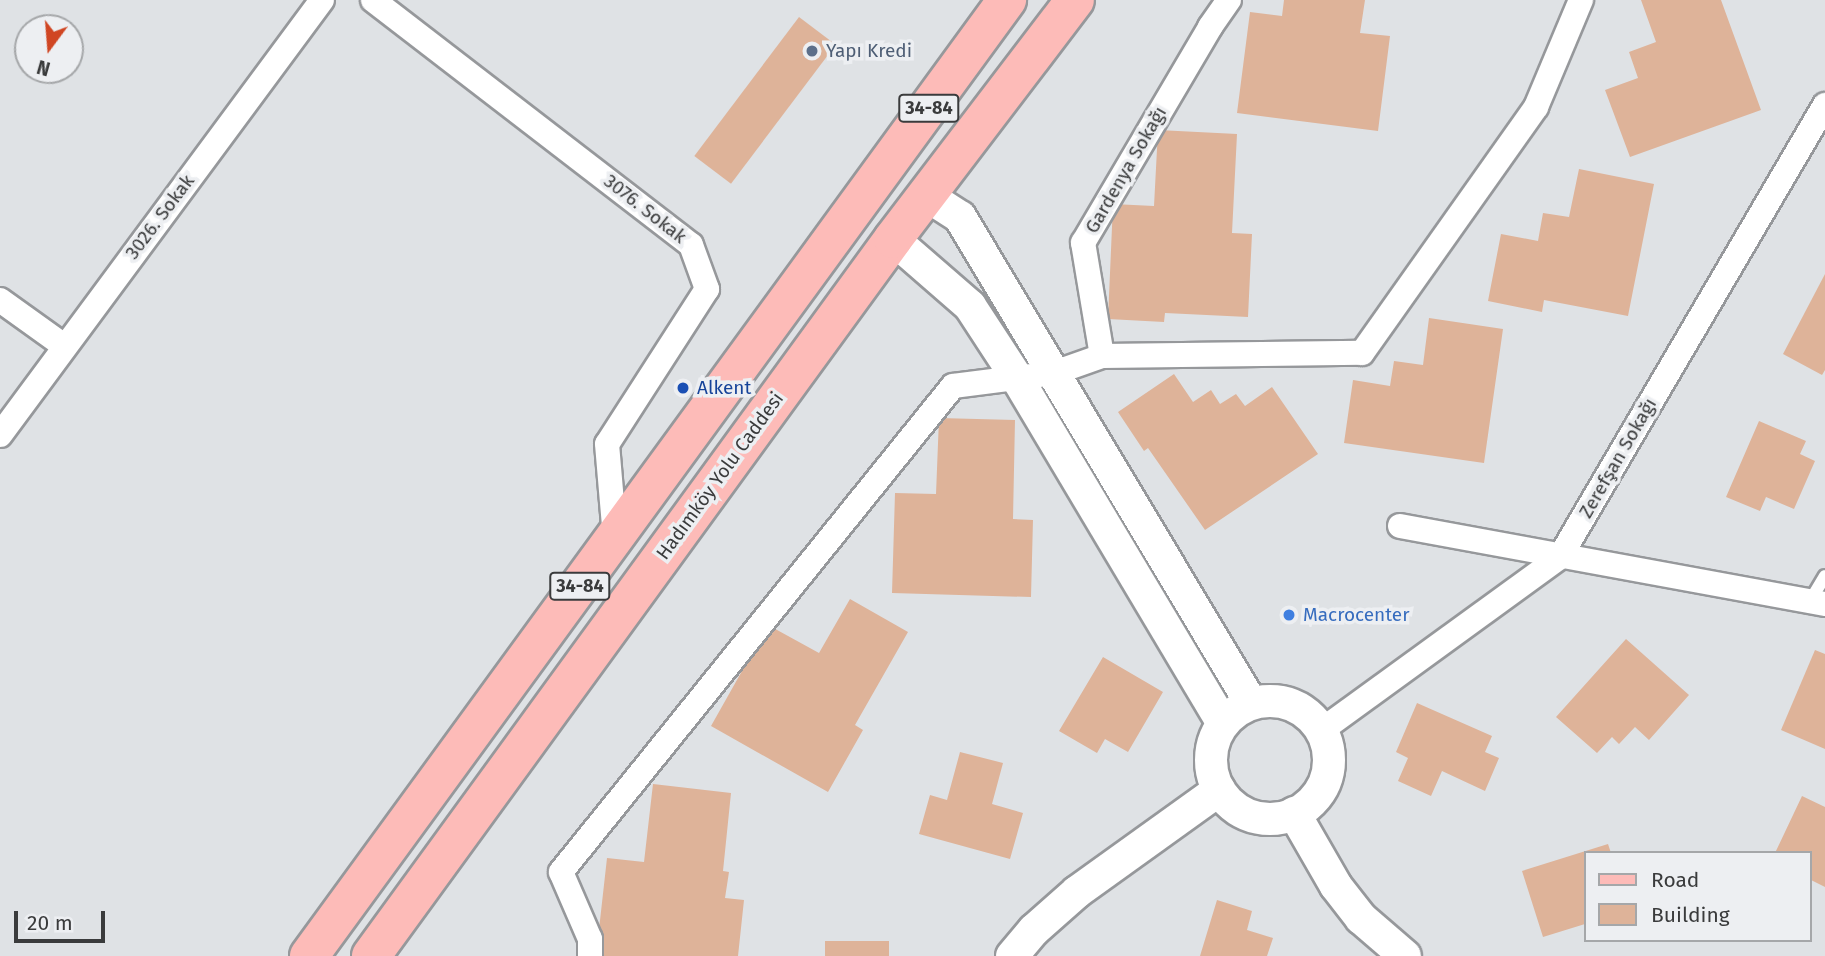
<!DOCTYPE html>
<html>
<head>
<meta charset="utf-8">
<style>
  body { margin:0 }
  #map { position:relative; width:1825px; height:956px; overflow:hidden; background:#dfe2e5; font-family:"Fira Sans",sans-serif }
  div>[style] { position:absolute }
  .building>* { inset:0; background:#deb399; transform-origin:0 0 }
  .roads { filter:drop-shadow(2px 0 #96989b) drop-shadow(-2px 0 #96989b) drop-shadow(0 2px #96989b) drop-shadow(0 -2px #96989b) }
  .service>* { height:12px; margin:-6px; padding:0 6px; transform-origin:6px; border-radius:6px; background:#fff }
  .minor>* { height:24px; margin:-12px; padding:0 12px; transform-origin:12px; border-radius:12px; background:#fff }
  .tertiary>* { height:32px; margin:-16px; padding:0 16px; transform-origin:16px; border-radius:16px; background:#fff }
  .tertiary>.ring { margin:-16px; padding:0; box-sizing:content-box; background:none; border:32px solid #fff; border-radius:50% }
  .primary>* { height:38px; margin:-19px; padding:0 19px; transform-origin:19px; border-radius:19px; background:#fdbbb8 }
  .dots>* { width:19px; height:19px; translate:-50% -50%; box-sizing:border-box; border:4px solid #edeff2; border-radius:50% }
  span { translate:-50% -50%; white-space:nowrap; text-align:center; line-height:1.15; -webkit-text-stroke:7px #edeff2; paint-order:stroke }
  .shield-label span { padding:2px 5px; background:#edeff2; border:2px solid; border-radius:5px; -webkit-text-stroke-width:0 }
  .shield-label { font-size:18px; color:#3a3b3c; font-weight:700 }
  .service-label { font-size:19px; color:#4e5e75 }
  .left { translate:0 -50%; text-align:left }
  .street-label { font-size:19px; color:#3a3b3c }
  .transit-label { font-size:19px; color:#164399 }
  .shop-label { font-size:19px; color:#366cbe }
  .legend { position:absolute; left:1584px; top:851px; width:228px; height:91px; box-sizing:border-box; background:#edeff2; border:2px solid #a5a7a9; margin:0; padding:9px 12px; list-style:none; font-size:21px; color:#3a3b3c }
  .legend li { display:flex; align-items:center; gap:14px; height:35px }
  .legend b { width:35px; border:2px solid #a5a7a9 }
  .north { position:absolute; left:14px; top:14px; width:70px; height:70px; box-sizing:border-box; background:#edeff2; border:2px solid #a5a7a9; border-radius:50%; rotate:196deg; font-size:19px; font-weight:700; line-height:28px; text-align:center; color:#3a3b3c }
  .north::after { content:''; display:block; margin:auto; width:24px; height:32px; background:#d04623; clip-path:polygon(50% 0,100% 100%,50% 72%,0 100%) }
  .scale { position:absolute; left:14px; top:911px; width:91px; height:32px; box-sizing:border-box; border:4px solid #3a3b3c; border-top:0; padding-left:9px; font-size:21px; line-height:24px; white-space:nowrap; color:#3a3b3c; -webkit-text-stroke:5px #edeff2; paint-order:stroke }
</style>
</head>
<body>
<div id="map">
  <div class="building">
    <i style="clip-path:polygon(1284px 0,1365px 0,1360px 33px,1390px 36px,1378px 131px,1237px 113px,1250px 12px,1282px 16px)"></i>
    <i style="clip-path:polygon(1641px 0,1721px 0,1761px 110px,1630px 157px,1605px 90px,1638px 78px,1629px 52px,1656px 42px)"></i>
    <i style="left:799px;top:17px;width:46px;height:174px;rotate:37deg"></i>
    <i style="clip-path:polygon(1158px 130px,1237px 134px,1232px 233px,1252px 234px,1248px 317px,1165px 313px,1164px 322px,1108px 319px,1113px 204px,1154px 206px)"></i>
    <i style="clip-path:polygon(1579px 169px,1654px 184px,1628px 316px,1544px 300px,1542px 312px,1488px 301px,1501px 234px,1538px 241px,1543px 213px,1569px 217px)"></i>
    <i style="clip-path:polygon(1825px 274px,1825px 370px,1822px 375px,1783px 354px)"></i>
    <i style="clip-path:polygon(1429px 318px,1503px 329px,1484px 463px,1344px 443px,1353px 380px,1390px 386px,1394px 361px,1423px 365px)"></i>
    <i style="clip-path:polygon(1174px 374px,1193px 402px,1211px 390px,1220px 404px,1236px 394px,1245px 406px,1272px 387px,1318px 454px,1205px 530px,1148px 448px,1144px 451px,1118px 412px)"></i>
    <i style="clip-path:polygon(939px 418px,1015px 420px,1013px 519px,1033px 520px,1031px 597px,892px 593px,895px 493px,936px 494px)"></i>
    <i style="clip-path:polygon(1759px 421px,1806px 441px,1800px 454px,1815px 461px,1794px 509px,1766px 497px,1760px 511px,1726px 497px)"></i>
    <i style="clip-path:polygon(850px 599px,908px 632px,855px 725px,863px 730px,828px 792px,711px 726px,768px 625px,819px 653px)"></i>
    <i style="clip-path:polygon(1626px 639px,1689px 695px,1649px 740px,1635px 727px,1619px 744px,1612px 737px,1597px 753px,1556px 717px)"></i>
    <i style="clip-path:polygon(1815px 650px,1825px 654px,1825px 749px,1781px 730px)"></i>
    <i style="clip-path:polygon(1103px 657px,1163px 692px,1128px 752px,1105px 739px,1097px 753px,1059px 731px)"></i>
    <i style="clip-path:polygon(1417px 703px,1492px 736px,1485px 752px,1499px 758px,1485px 791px,1442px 771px,1431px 796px,1398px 781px,1408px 758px,1396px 752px)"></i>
    <i style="clip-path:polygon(960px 752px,1003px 763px,992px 804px,1023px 813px,1010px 859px,919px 834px,930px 795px,947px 800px)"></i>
    <i style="clip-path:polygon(653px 784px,731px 793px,723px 871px,729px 872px,725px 898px,744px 900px,738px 956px,596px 956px,607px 858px,644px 862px)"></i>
    <i style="clip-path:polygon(1802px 796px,1825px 807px,1825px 887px,1809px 879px,1809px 853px,1775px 853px)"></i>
    <i style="clip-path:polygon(1608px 844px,1611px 853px,1585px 853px,1585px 924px,1543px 937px,1522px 871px)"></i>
    <i style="clip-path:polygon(1217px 900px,1252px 911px,1247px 930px,1273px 938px,1267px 956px,1200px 956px)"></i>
    <i style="left:889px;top:941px;width:15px;height:64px;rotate:90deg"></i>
  </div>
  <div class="roads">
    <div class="service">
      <i style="left:1810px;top:601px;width:29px;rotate:-59deg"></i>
    </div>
    <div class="minor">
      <i style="left:373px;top:0;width:401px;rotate:37.6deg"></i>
      <i style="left:691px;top:245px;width:47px;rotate:70deg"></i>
      <i style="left:707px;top:289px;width:184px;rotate:122.8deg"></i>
      <i style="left:607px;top:444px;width:94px;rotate:85.1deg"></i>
      <i style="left:0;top:300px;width:79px;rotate:35.7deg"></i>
      <i style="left:1102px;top:356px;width:115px;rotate:-99.5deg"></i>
      <i style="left:1083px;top:243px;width:251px;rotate:-59.5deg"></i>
      <i style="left:1210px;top:27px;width:33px;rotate:-55deg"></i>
      <i style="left:0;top:435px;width:541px;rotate:-53.49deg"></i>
      <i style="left:1400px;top:526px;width:432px;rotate:10.4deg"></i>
      <i style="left:1322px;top:730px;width:294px;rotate:-36deg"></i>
      <i style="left:1560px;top:557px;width:524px;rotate:-59.62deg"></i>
      <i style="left:590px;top:956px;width:17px;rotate:-90deg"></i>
      <i style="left:590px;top:939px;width:73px;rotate:-113.4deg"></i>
      <i style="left:561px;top:872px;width:624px;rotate:-51.11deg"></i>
      <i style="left:953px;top:386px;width:102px;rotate:-7.3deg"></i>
      <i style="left:1054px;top:373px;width:51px;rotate:-19.5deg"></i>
      <i style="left:1102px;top:356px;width:260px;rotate:-0.7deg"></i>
      <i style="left:1362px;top:353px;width:301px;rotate:-54.7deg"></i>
      <i style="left:1536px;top:107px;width:116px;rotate:-67.2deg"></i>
    </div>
    <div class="tertiary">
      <i style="left:926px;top:195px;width:40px;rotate:32.9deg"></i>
      <i style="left:960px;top:217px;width:566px;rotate:59.09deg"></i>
      <i style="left:893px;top:239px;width:102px;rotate:41deg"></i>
      <i style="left:970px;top:306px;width:86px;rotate:56.9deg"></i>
      <i style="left:1017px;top:378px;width:402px;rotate:59.2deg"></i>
      <i class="ring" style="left:1211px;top:701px;width:86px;height:86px"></i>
      <i style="left:1294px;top:813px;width:84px;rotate:60.1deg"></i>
      <i style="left:1336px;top:886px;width:41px;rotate:52deg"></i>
      <i style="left:1361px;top:918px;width:58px;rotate:40.8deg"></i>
      <i style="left:1012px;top:956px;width:34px;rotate:-50deg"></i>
      <i style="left:1034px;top:930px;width:57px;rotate:-41.5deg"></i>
      <i style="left:1077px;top:892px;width:175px;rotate:-35.7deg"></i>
    </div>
    <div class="primary">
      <i style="left:309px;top:956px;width:1184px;rotate:-53.87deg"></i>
      <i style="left:371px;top:956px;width:887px;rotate:-53.94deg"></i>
      <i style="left:893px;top:239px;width:300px;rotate:-52.7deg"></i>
    </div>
  </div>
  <div class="dots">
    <i style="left:812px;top:51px;background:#5c6f8a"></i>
    <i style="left:683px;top:388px;background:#1a4fb4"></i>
    <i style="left:1289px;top:615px;background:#3f7fe0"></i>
  </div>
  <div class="shield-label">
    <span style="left:929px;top:108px">34-84</span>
    <span style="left:580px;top:586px">34-84</span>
  </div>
  <div class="service-label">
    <span class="left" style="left:826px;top:51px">Yapı Kredi</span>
  </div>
  <div class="street-label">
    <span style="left:1126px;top:170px;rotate:-60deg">Gardenya Sokağı</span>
    <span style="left:645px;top:209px;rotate:38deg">3076. Sokak</span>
    <span style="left:160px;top:217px;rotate:-53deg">3026. Sokak</span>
    <span style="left:1618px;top:458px;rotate:-60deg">Zerefşan Sokağı</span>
    <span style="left:720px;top:476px;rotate:-54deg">Hadımköy Yolu Caddesi</span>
  </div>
  <div class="transit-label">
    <span class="left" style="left:697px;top:388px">Alkent</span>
  </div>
  <div class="shop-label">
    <span class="left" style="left:1303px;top:615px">Macrocenter</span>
  </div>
  <ul class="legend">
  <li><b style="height:9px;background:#fdbbb8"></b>Road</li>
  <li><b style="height:19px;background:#deb399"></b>Building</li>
  </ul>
  <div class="north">N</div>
  <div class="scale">20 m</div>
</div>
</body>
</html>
